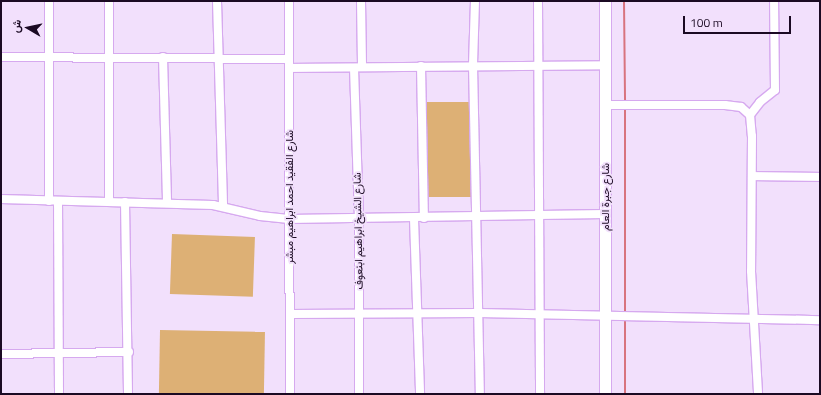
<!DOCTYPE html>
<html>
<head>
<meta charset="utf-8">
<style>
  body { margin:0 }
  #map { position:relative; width:821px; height:395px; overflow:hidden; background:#f2e0fc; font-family:"Titillium Web",Vazirmatn,sans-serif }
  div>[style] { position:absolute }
  .green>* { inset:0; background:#ddb075; transform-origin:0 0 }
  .stream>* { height:2px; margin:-1px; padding:0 1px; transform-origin:1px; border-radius:1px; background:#d8737f }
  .roads { filter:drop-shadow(1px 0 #d6a9ef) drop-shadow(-1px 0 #d6a9ef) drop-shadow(0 1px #d6a9ef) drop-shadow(0 -1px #d6a9ef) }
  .minor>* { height:8px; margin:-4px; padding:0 4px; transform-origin:4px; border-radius:4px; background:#fff }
  .secondary>* { height:11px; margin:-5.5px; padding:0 5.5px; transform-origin:5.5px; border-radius:5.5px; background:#fff }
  span { translate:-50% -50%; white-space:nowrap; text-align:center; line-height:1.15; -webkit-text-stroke:3.5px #f2e0fc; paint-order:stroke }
  .street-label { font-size:11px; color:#1b0a23 }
  .frame { position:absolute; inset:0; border:2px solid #1b0a23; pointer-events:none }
  .north { position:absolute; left:8px; top:8px; width:40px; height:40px; -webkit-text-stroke:3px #f2e0fc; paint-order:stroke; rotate:279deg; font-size:11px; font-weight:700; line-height:16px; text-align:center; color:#1b0a23 }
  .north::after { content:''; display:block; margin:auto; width:14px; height:18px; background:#1b0a23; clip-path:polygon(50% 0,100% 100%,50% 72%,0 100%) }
  .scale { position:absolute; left:683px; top:16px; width:108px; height:18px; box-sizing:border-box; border:2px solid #1b0a23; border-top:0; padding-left:5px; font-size:12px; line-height:14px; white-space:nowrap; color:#1b0a23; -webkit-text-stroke:3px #f2e0fc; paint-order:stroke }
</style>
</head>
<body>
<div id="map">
  <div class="green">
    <i style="left:426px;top:102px;width:46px;height:95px"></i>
    <i style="left:172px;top:234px;width:83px;height:60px;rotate:2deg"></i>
    <i style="left:160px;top:330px;width:105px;height:64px;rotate:1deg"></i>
  </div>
  <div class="stream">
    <i style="left:624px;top:1px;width:102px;rotate:89.4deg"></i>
    <i style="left:625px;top:313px;width:206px;rotate:-90deg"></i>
    <i style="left:625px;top:317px;width:77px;rotate:90deg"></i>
  </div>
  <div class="roads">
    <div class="minor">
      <i style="left:49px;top:1px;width:200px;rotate:90deg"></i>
      <i style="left:217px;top:1px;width:205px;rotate:88.3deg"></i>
      <i style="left:289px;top:1px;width:393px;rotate:89.9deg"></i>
      <i style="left:361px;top:1px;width:66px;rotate:89.1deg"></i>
      <i style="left:475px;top:1px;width:64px;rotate:91.8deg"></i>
      <i style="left:473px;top:65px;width:329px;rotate:88.8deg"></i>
      <i style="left:538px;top:1px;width:393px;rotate:89.7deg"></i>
      <i style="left:1px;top:57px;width:287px;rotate:0.4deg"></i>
      <i style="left:163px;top:57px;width:145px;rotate:88.4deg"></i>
      <i style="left:421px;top:66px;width:152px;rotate:88.9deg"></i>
      <i style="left:289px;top:68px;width:316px;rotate:-0.5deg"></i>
      <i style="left:354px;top:68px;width:151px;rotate:88.1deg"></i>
      <i style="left:359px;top:219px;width:175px;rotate:90deg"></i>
      <i style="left:604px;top:105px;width:121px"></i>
      <i style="left:725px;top:105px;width:16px;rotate:7deg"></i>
      <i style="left:741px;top:107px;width:12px;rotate:42deg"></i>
      <i style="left:750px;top:115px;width:21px;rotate:85deg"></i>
      <i style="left:752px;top:136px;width:135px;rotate:90.4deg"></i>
      <i style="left:751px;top:271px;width:123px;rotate:86.7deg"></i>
      <i style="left:750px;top:115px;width:16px;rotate:-52deg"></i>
      <i style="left:760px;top:102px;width:19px;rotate:-39deg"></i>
      <i style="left:775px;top:90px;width:89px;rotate:-90.6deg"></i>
      <i style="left:752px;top:176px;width:68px;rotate:0.8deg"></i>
      <i style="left:1px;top:199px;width:212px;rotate:1.6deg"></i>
      <i style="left:213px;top:205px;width:48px;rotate:13.2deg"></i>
      <i style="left:260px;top:216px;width:29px;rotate:6deg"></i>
      <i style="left:289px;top:219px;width:316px;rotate:-0.9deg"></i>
      <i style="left:58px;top:201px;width:193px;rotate:89.7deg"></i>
      <i style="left:109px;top:201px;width:200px;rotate:-90deg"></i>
      <i style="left:125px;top:202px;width:192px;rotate:89.1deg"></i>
      <i style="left:414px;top:219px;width:175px;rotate:88deg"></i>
      <i style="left:290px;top:314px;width:189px;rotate:-0.3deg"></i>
      <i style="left:479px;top:313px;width:341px;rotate:1.2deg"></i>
      <i style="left:1px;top:354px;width:128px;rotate:-0.9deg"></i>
    </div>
    <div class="secondary">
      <i style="left:605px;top:1px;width:393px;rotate:90deg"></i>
    </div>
  </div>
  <div class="street-label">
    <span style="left:289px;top:197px;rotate:-90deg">شارع الفقيد احمد ابراهيم مبشر</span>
    <span style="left:605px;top:197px;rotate:-90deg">شارع جبرة العام</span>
    <span style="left:358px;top:231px;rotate:-91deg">شارع الشيخ ابراهيم ابنعوف</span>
  </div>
  <div class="frame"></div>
  <div class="north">ش</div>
  <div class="scale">100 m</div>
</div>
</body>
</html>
